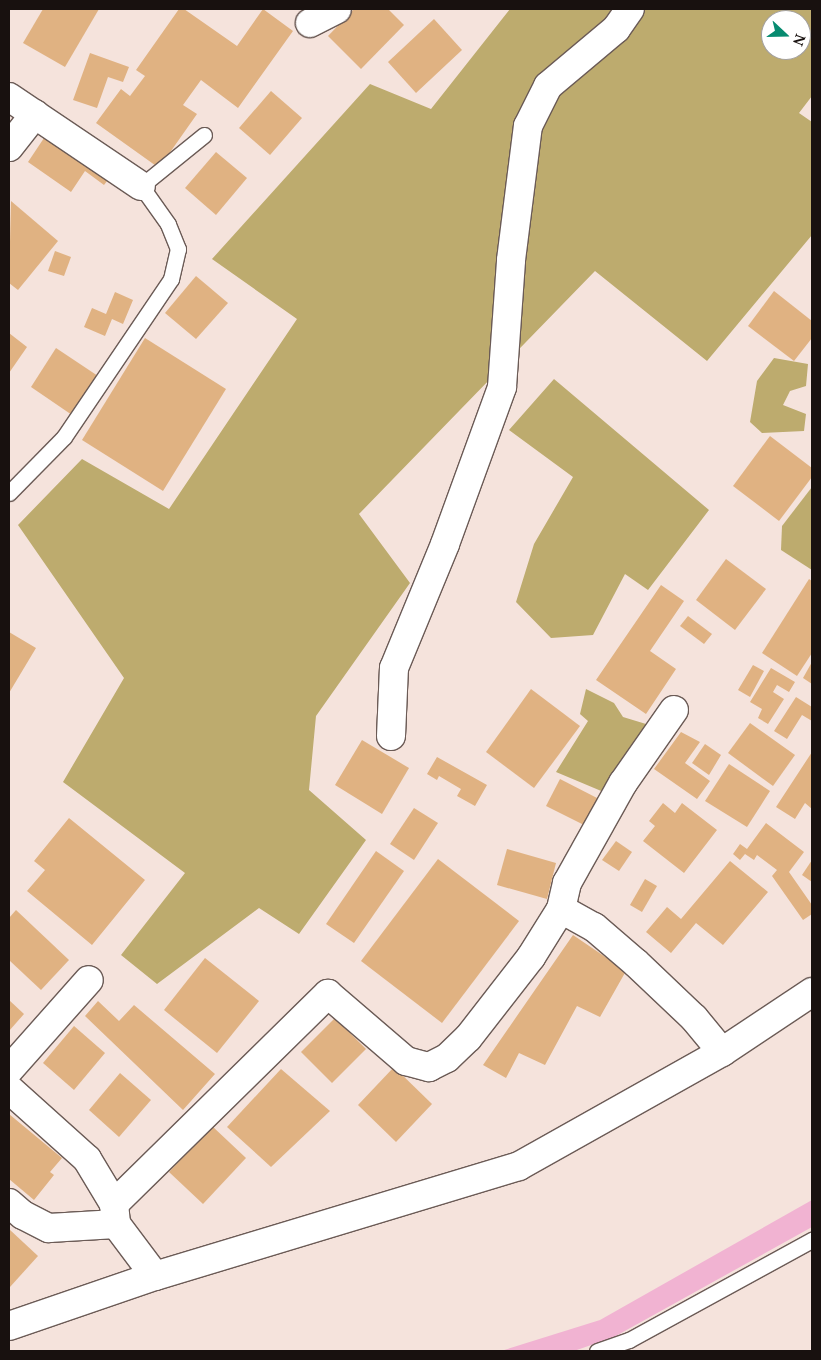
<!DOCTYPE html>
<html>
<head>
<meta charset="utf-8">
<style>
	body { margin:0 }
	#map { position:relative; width:821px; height:1360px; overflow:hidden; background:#f5e3dc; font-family:"Noto Serif",serif }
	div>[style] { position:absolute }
	.forest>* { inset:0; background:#bdab6e }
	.water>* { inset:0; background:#f1b3d2 }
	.building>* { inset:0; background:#e0b282 }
	.roads { filter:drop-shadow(1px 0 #6b5b56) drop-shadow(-1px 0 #6b5b56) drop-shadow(0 1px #6b5b56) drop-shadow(0 -1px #6b5b56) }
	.lane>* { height:15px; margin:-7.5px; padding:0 7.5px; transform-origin:7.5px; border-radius:7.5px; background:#fff }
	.street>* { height:28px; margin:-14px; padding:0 14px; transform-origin:14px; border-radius:14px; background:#fff }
	.secondary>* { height:28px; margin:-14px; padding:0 14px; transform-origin:14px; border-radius:14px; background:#fff }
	span { translate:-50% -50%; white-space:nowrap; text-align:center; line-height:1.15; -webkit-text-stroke:4px #fff; paint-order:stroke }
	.frame { position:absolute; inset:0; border:10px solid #18110f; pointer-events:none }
	.north { position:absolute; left:761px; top:10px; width:50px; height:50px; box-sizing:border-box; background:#fff; border:1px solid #a3a09f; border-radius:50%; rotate:111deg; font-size:14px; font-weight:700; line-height:20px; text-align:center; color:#18110f }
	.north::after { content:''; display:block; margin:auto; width:18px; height:22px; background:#078b70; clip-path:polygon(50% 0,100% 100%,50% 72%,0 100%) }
</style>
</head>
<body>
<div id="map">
	<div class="forest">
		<i style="clip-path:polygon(evenodd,510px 9px,812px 9px,812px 96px,799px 113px,812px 122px,812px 235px,707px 361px,595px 271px,359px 514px,410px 583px,316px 716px,309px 790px,366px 840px,299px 934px,259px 908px,157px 984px,121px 955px,185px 873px,63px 782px,124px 678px,18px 525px,82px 459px,169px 509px,297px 319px,212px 259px,370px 84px,431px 109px,510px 9px,771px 20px,801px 20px,801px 50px,771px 50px,771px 20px)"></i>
		<i style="clip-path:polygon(774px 358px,808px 364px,806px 386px,790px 391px,783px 405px,806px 414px,804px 431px,762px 433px,750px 422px,757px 381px)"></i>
		<i style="clip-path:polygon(554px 379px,709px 510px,648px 590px,625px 574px,593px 635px,551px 638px,516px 602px,534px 544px,573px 477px,509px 430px)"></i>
		<i style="clip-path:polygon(812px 487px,812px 570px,781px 550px,782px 526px)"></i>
		<i style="clip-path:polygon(586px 689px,614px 703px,623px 717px,646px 724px,643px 737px,606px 793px,556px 772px,588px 721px,580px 714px)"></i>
	</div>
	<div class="water">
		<i style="clip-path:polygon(812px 1200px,812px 1227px,614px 1337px,574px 1351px,501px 1351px,600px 1320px)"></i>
	</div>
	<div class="building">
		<i style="clip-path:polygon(43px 9px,99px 9px,65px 67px,23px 43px)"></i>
		<i style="clip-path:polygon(179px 9px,184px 9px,237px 46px,263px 9px,293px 31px,238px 108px,201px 80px,183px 105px,197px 114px,159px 168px,96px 123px,121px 89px,130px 96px,145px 76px,136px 70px)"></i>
		<i style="clip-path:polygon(354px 9px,388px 9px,404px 25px,361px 69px,328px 36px)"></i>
		<i style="clip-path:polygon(434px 19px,462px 50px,416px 93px,388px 62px)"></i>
		<i style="clip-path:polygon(90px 53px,129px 67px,123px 82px,108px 77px,97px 108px,73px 100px)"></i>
		<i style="clip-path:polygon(271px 91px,302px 118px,270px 155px,239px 128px)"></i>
		<i style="clip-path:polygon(50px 129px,113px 173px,104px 185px,85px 171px,71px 192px,28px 162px)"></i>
		<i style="clip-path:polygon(216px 152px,247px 178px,216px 215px,185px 188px)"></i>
		<i style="clip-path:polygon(11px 201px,58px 241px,18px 290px,9px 283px)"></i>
		<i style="clip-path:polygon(55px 251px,71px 257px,64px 276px,48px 271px)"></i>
		<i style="clip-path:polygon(196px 276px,228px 303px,196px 339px,165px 313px)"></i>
		<i style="clip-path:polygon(774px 291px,812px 321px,812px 338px,794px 361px,748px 326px)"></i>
		<i style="clip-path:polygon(115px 292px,133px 300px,123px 324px,112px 319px,105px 336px,84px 327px,92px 308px,106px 314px)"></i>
		<i style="clip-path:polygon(9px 333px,27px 347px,9px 373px)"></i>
		<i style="clip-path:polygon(145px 338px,226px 389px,163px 491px,82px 440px)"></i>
		<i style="clip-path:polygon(56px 348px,98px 376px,72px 415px,31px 387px)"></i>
		<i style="clip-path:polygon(770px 436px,812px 468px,812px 477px,779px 521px,733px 486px)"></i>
		<i style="clip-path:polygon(726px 559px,766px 589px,735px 630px,696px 600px)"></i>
		<i style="clip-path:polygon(809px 579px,812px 581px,812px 653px,797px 676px,762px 653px)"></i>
		<i style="clip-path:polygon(661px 585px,684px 601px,650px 651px,676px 669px,646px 714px,596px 680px)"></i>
		<i style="clip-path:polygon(688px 616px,712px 634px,704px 644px,680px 626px)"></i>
		<i style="clip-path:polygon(9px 632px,36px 648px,9px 693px)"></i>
		<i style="clip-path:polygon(812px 662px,812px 684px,803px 678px)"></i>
		<i style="clip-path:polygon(753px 665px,764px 671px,750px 697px,738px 690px)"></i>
		<i style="clip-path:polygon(771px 668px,795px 682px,789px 692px,777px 685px,773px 692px,784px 699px,768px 724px,758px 718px,762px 709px,750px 702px)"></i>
		<i style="clip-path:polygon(531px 689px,580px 726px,534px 788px,486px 752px)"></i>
		<i style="clip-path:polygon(796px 697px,812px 707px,812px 721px,802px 715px,787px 739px,774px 731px)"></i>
		<i style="clip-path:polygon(750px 723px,795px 755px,773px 786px,728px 753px)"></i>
		<i style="clip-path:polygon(681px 732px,700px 742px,685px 763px,710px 781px,697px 799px,654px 769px)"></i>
		<i style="clip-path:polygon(362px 740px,409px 768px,382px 814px,335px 785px)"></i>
		<i style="clip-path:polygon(705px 744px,721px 755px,709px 775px,692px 763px)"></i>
		<i style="clip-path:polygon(812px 752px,812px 809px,805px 803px,795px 819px,776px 807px)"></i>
		<i style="clip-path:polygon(437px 757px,487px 785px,475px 806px,457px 796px,461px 789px,439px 776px,437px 780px,427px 774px)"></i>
		<i style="clip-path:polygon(729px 764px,770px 791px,747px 827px,705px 801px)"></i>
		<i style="clip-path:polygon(560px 779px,599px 799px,586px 826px,546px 806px)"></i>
		<i style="clip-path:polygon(663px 803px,675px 813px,682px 803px,717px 830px,684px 873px,643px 841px,655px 826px,649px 821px)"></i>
		<i style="clip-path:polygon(414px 808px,438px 823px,414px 860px,390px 844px)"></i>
		<i style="clip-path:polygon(69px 818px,145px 880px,92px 945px,27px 891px,45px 870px,34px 861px)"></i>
		<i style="clip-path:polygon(766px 823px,804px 852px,789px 872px,812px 905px,812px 914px,803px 920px,772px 876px,777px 870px,757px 855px,754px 860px,745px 854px,740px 860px,733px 854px,740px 844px,747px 849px)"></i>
		<i style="clip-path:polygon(616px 841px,632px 852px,619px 871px,602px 860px)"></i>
		<i style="clip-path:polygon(507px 849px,556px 863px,547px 899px,497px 885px)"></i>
		<i style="clip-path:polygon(376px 851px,404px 871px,354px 943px,326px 924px)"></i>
		<i style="clip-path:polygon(438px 859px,519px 921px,442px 1023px,361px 961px)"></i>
		<i style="clip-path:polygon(812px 860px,812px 882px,802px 875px)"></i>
		<i style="clip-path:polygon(730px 861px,768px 892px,723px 945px,696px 923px,671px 953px,646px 932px,667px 907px,681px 919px)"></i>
		<i style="clip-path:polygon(645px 879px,657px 886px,642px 912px,630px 905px)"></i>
		<i style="clip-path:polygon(16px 910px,69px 960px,41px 990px,9px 960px,9px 918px)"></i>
		<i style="clip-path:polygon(573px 935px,626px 971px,600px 1017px,577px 1006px,545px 1065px,519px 1053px,506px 1078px,483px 1065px)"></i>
		<i style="clip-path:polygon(205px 958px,259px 1001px,217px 1053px,164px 1010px)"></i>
		<i style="clip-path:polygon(9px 1000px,24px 1014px,9px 1031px)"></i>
		<i style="clip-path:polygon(98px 1001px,119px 1021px,134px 1005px,215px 1074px,183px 1110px,85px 1016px)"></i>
		<i style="clip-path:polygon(335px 1018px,366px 1049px,332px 1083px,301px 1052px)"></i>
		<i style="clip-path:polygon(74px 1026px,105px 1053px,74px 1090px,43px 1063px)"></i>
		<i style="clip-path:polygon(394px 1067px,432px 1104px,396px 1142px,358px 1105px)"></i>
		<i style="clip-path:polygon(281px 1069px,330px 1111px,271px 1167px,227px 1127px)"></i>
		<i style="clip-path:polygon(120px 1073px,151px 1100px,119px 1137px,89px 1110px)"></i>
		<i style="clip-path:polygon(9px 1114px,62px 1158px,50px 1172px,54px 1175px,34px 1200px,9px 1179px)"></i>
		<i style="clip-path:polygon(212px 1126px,246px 1158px,203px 1204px,169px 1172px)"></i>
		<i style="clip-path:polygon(9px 1229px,38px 1256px,10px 1287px,9px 1286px)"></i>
	</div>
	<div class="roads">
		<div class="lane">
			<i style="left:9px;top:493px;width:78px;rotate:-45.5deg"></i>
			<i style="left:64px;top:437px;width:191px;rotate:-55.9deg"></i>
			<i style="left:171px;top:279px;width:31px;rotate:-77deg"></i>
			<i style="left:178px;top:249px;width:27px;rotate:-112deg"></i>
			<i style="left:168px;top:224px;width:47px;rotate:-125.4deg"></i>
			<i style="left:141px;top:186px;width:81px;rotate:-39deg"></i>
			<i style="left:597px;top:1351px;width:34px;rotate:-19deg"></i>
			<i style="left:629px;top:1340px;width:209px;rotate:-28.7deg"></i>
		</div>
		<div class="street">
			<i style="left:310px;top:23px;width:30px;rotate:-27deg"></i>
			<i style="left:9px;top:97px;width:159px;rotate:34deg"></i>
			<i style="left:9px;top:147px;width:42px;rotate:-51.8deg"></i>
			<i style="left:391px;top:736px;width:68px;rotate:-87.5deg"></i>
			<i style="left:394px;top:668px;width:134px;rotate:-67.6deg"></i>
			<i style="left:445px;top:544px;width:167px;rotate:-70deg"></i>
			<i style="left:502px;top:387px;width:127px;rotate:-85.9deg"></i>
			<i style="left:511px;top:260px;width:135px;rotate:-82.8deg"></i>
			<i style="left:528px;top:126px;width:45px;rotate:-63.4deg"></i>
			<i style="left:548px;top:86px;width:89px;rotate:-40deg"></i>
			<i style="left:616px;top:29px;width:24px;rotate:-55deg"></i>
			<i style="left:561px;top:909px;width:38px;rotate:29deg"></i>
			<i style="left:594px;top:927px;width:55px;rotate:40.6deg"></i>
			<i style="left:636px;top:963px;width:80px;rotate:43.5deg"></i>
			<i style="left:694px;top:1018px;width:44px;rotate:50.5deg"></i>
			<i style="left:9px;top:1070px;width:120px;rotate:-48.4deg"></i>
			<i style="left:9px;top:1089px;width:105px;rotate:41.9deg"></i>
			<i style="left:87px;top:1159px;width:52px;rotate:59deg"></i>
			<i style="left:114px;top:1204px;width:20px;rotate:84deg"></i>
			<i style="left:116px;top:1224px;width:65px;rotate:53.1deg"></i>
			<i style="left:9px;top:1203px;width:18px;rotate:41deg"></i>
			<i style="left:23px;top:1215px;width:29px;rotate:27deg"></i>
			<i style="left:49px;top:1228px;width:67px;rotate:-3.4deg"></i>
			<i style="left:114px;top:1204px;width:300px;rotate:-44.5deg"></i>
			<i style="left:328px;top:994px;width:103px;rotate:40.7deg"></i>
			<i style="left:406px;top:1061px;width:24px;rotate:15deg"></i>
			<i style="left:429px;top:1067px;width:20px;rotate:-27deg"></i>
			<i style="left:447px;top:1058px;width:29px;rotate:-44deg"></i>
			<i style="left:468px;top:1038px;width:103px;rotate:-52.1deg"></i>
			<i style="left:531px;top:957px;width:57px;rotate:-58deg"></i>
			<i style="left:561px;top:909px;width:27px;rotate:-77deg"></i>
			<i style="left:567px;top:883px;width:115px;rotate:-60.8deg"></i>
			<i style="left:623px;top:783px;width:89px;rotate:-55.1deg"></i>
		</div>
		<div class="secondary">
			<i style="left:9px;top:1326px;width:154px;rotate:-18.9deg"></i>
			<i style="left:155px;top:1276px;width:380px;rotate:-16.8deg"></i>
			<i style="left:519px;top:1166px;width:233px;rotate:-29.3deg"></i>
			<i style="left:722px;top:1052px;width:108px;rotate:-33.7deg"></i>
		</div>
	</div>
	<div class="frame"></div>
	<div class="north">N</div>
</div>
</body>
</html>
